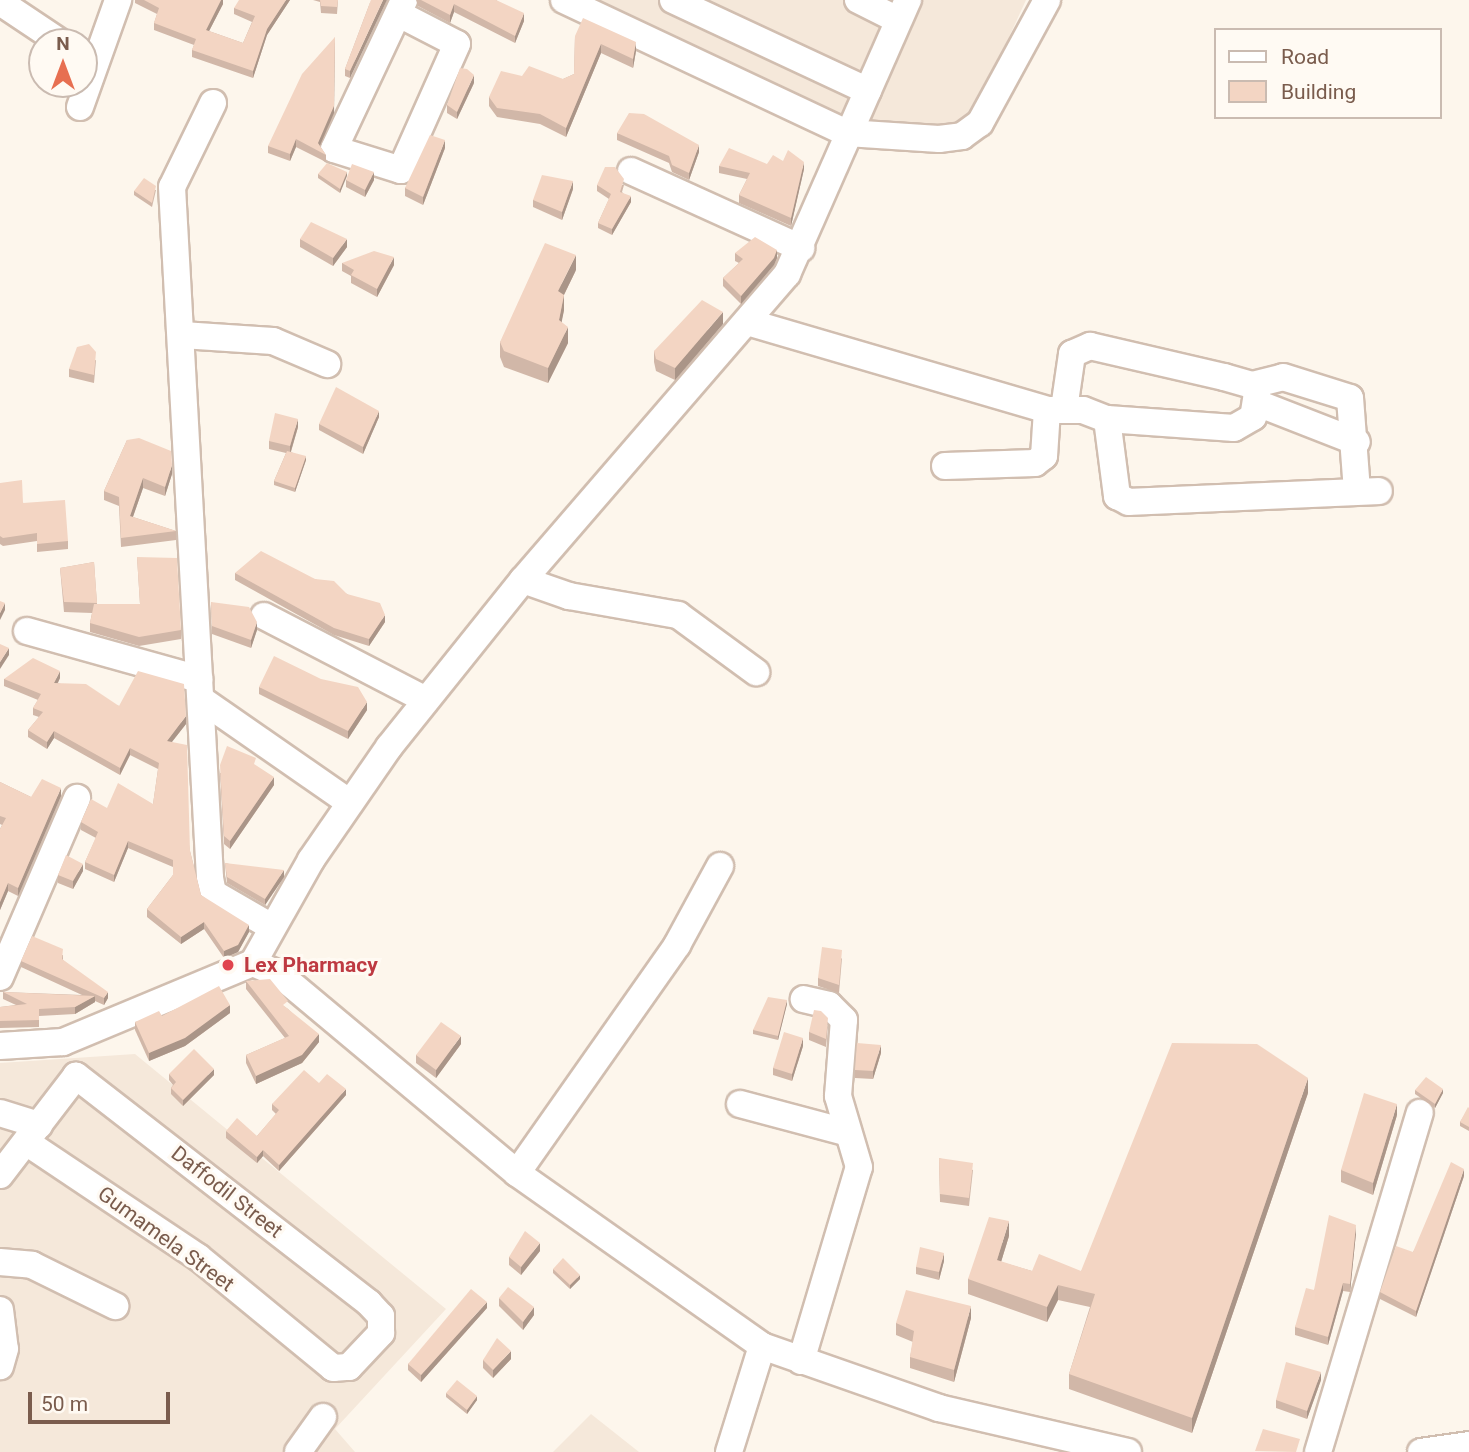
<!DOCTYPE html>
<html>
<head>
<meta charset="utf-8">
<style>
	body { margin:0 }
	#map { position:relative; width:1469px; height:1452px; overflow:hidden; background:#fdf6ec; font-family:Roboto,sans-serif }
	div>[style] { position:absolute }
	.residential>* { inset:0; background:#f5e8da }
	.roads { filter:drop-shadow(2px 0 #d1beb0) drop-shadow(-2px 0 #d1beb0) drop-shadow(0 2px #d1beb0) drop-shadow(0 -2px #d1beb0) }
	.minor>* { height:26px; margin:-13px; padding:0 13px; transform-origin:13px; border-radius:13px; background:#fff }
	.wall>* { inset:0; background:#d1b7a8 }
	.shaded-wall>* { inset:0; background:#aa9588 }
	.building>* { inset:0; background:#f3d5c3 }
	.dots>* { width:19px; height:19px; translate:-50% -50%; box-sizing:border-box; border:4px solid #fffaf3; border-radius:50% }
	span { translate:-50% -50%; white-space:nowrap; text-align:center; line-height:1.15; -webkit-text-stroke:6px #fffaf3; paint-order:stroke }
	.health-label { font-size:21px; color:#be3a42; font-weight:700 }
	.left { translate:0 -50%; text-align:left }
	.street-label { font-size:21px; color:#7a5c4d }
	.legend { position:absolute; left:1214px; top:28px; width:228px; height:91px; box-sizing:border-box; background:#fffaf3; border:2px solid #cabbb1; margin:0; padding:9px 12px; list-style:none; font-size:21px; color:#7a5c4d }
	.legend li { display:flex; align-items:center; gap:14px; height:35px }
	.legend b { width:35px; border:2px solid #cabbb1 }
	.north { position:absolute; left:28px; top:28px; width:70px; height:70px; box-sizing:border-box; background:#fffaf3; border:2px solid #cabbb1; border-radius:50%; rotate:0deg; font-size:19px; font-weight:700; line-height:28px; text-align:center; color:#7a5c4d }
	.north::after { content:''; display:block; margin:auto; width:24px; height:32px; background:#e76f51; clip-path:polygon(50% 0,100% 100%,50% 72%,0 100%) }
	.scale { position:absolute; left:28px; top:1392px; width:142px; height:32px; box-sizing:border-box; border:4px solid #7a5c4d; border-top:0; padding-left:9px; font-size:21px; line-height:24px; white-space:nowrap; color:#7a5c4d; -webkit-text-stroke:5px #fffaf3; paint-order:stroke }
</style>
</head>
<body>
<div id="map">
	<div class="residential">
		<i style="clip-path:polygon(582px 0,1026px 0,981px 98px,955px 131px,868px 126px,821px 111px)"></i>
		<i style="clip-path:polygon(135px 1054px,446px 1309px,335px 1429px,355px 1452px,0 1452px,0 1063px)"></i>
		<i style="clip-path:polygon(591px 1414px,639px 1452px,553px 1452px)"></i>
	</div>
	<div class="roads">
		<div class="minor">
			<i style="left:564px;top:0;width:313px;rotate:25.2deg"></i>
			<i style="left:847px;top:133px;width:92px;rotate:3.7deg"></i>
			<i style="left:939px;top:139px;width:23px;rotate:-7deg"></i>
			<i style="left:962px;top:136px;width:22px;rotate:-36deg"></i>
			<i style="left:980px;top:123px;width:140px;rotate:-61.4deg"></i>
			<i style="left:673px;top:0;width:215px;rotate:25deg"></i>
			<i style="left:858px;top:0;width:45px;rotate:26.6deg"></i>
			<i style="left:0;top:2px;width:72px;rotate:33.7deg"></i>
			<i style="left:399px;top:14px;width:65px;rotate:27.3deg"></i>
			<i style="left:457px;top:44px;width:138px;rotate:114deg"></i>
			<i style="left:401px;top:170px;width:70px;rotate:-162.6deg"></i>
			<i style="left:334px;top:149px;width:165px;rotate:-64.8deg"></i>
			<i style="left:213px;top:103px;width:93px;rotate:116deg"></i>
			<i style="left:172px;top:187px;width:692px;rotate:86.85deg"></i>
			<i style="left:210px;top:878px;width:15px;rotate:79deg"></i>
			<i style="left:213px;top:893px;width:68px;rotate:30deg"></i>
			<i style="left:80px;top:107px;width:114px;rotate:-70.4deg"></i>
			<i style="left:631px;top:171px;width:187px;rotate:24.4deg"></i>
			<i style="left:747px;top:322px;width:313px;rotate:16.3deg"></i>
			<i style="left:1047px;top:410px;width:46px;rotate:93.7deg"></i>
			<i style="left:1044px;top:456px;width:11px;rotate:142deg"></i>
			<i style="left:1035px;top:463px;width:90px;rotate:178.1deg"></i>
			<i style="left:182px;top:335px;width:91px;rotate:3.8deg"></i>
			<i style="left:273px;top:341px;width:59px;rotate:23.1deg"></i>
			<i style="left:1252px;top:385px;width:32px;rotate:-14deg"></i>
			<i style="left:1283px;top:377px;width:70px;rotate:17.4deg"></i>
			<i style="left:1350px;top:398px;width:93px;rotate:85.7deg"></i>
			<i style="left:1257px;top:403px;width:107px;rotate:21.3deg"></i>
			<i style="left:1064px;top:409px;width:56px;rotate:-81.7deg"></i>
			<i style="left:1072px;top:354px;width:20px;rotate:-24deg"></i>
			<i style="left:1090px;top:346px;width:138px;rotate:13deg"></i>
			<i style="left:1224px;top:377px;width:29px;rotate:16deg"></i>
			<i style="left:1252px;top:385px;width:9px;rotate:58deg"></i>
			<i style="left:1257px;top:393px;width:24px;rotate:99deg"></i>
			<i style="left:1253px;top:417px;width:22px;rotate:150deg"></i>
			<i style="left:1234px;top:428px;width:127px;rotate:-175.9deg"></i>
			<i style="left:1049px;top:410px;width:34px"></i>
			<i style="left:1083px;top:410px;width:26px;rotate:21deg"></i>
			<i style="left:1107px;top:419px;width:78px;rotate:82.6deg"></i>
			<i style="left:1117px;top:496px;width:13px;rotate:27deg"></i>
			<i style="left:1129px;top:502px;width:250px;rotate:-2.5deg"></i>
			<i style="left:523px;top:580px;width:49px;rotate:19.2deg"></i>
			<i style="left:569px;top:596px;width:111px;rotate:9.9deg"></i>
			<i style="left:678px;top:615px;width:97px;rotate:36.2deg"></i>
			<i style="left:264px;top:616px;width:182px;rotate:27.4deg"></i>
			<i style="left:27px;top:631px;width:179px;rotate:15.6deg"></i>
			<i style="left:202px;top:700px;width:180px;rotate:34.8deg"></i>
			<i style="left:253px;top:963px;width:28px;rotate:23deg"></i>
			<i style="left:279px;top:974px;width:310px;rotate:39.9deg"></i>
			<i style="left:517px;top:1173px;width:300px;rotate:35.2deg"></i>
			<i style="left:762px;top:1346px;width:188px;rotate:19.3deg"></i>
			<i style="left:939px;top:1408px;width:194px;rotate:13.1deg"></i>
			<i style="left:0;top:977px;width:195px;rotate:-66.7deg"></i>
			<i style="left:0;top:1046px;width:63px;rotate:-3.6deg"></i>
			<i style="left:63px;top:1042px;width:206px;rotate:-22.6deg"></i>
			<i style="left:253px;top:963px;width:118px;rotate:-60.6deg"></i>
			<i style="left:311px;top:860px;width:137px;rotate:-55.4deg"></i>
			<i style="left:389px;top:747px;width:214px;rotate:-51.3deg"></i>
			<i style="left:523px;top:580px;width:404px;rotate:-49.2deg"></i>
			<i style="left:787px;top:274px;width:300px;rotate:-66.2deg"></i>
			<i style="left:740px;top:1104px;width:109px;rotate:14.9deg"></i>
			<i style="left:0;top:1113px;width:41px;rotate:17.1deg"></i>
			<i style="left:26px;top:1142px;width:207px;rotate:33.8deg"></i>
			<i style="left:198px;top:1257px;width:175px;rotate:39.4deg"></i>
			<i style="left:333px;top:1368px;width:16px;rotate:-4deg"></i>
			<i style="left:349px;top:1367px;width:47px;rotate:-46.7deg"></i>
			<i style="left:381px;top:1333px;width:17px;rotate:-90deg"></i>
			<i style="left:381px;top:1316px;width:18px;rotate:-133deg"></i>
			<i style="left:369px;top:1303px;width:371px;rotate:-142.2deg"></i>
			<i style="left:517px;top:1173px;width:279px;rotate:-54.9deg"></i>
			<i style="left:677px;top:945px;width:90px;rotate:-61.4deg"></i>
			<i style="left:0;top:1175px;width:125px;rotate:-52.5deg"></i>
			<i style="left:0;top:1262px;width:32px;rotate:5deg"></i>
			<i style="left:32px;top:1265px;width:93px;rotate:26.3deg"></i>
			<i style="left:0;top:1310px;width:39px;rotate:83deg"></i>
			<i style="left:5px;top:1349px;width:18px;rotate:106deg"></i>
			<i style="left:801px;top:1361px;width:202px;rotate:-73.4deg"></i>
			<i style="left:859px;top:1167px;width:74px;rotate:-106.5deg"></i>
			<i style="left:838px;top:1096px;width:76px;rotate:-85.5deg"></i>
			<i style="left:844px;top:1020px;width:21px;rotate:-135deg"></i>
			<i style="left:829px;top:1005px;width:26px;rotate:-167deg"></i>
			<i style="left:298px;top:1452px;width:43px;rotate:-54.5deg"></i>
			<i style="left:729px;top:1452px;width:111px;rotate:-72.7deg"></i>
			<i style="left:1318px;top:1452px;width:354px;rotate:-73.3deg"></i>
			<i style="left:1421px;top:1452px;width:49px;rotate:-8.3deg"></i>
		</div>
	</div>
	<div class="wall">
		<i style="clip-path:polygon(135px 0,223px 0,223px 4px,209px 31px,243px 43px,252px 22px,234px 14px,234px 8px,290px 0,267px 35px,253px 78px,192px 57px,192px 50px,194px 45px,154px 30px,154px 23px,157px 14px,135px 3px)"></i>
		<i style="clip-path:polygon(313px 0,338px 0,337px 14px,321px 13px,320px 2px)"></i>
		<i style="clip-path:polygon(371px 0,350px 78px,345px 76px,345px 69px)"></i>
		<i style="clip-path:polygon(416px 0,496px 0,524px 21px,515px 43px,454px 12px,450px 23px,418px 6px)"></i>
		<i style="clip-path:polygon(575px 36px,636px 51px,633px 68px,601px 53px,566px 137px,540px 124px,497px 117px,489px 106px,489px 97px,522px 76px,563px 79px,574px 74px)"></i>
		<i style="clip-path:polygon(474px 83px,457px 119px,447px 113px,447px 105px)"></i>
		<i style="clip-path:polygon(334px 113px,320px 146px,326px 155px,326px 162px,296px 147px,290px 161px,268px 153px,268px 146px)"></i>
		<i style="clip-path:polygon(617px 133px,699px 152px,689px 180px,672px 172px,669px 163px,617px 140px)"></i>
		<i style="clip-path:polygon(445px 148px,423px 205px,405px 196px,405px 188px)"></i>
		<i style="clip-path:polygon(783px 161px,804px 169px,791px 226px,739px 203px,739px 195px,747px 179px,719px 173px,719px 166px,767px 164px)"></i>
		<i style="clip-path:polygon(347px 172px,340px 193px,318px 178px,318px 174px)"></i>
		<i style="clip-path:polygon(346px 180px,374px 180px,365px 197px,346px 187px)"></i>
		<i style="clip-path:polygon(597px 185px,624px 185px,622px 192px,631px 202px,612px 235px,598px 228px,598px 223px,609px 199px,597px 191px)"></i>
		<i style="clip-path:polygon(573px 189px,562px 220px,533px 207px,533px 200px)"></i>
		<i style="clip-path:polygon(156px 190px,152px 207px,134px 195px,134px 191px)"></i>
		<i style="clip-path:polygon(300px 239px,347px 247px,333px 266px,300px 247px)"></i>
		<i style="clip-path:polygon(735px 253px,777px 258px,774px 265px,741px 304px,723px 286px,723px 278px,739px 263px,735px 261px)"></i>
		<i style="clip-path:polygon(342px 263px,394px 265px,377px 297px,351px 283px,351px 276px,342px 271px)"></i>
		<i style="clip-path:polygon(576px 270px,564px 295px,564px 310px,561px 323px,568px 343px,548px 383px,504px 367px,500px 357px,500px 342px)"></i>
		<i style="clip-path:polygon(723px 324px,675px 380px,656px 371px,654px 362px,654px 351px)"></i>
		<i style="clip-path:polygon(96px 360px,94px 383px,69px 377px,69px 369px)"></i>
		<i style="clip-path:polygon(379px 417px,363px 454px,319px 430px,319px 424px)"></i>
		<i style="clip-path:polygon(298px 427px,291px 452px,306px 460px,295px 492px,274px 485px,274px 481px,286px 453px,269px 449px,269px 441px)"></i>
		<i style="clip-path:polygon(127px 440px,172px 474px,165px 496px,143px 488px,133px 517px,176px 531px,176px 540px,121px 547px,119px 506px,104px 500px,104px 491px)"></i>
		<i style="clip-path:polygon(0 483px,68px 541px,68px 549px,37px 552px,37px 541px,3px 546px,0 544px)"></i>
		<i style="clip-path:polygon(137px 557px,181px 630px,181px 639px,139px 646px,90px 632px,90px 623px,92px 613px,64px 612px,60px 568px,94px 562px,97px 604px,140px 604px)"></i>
		<i style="clip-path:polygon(235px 573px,315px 579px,347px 594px,385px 622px,369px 646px,334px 635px,235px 580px)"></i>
		<i style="clip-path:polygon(211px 602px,257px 630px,251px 648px,212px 634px)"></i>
		<i style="clip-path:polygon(60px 678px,58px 683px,119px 706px,186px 724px,172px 742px,190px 851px,201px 895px,249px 932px,238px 952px,224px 958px,204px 929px,181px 944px,147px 917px,147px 909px,173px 875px,173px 867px,128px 848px,114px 882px,85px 869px,85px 862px,96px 838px,81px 830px,81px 822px,107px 808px,153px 804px,158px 769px,130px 755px,120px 775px,54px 738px,47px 749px,28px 737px,28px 730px,39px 717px,33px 715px,33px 708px,38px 700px,4px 686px,4px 679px)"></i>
		<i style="clip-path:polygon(259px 687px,367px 710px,348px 739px,259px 694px)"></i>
		<i style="clip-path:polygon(256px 766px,274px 785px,230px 849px,224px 844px,220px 773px)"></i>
		<i style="clip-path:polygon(0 782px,31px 797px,61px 796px,18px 896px,8px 891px,0 910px,0 829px,2px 825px,0 824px)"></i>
		<i style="clip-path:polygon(225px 863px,284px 877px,265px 905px,227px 883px)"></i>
		<i style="clip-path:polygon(83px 871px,73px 889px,58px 883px,58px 875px)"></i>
		<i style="clip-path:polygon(63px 955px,63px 960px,108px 998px,104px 1005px,95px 1001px,95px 1002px,75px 1014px,39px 1016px,39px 1027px,0 1028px,0 1007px,16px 1005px,3px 999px,3px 992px,82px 995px,21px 967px,21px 961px)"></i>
		<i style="clip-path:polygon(842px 958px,839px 993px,818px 986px,818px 978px)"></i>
		<i style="clip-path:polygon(246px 981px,288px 1009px,319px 1042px,302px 1063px,256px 1084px,246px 1063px,246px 1055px,285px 1038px,246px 989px)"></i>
		<i style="clip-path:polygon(787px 1004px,778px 1040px,753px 1034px,753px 1030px)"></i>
		<i style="clip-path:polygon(230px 1013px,185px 1046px,149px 1061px,135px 1030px,135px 1022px,162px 1016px)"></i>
		<i style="clip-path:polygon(828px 1026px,826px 1047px,809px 1040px,809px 1032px)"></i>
		<i style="clip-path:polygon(461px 1044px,436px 1078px,416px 1063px,416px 1055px)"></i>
		<i style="clip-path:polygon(803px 1046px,792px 1081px,773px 1075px,773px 1068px)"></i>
		<i style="clip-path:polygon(881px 1053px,873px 1079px,855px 1078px,855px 1070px)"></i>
		<i style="clip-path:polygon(169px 1074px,214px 1075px,183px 1106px,171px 1094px,171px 1088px,173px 1085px,169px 1080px)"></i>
		<i style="clip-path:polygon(319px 1083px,346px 1095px,279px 1171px,263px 1156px,257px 1163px,226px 1138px,226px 1131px,257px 1136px,276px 1114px,272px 1110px,272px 1104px)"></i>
		<i style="clip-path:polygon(1415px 1090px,1443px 1093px,1435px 1108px,1415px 1094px)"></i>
		<i style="clip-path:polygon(1308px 1093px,1192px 1433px,1069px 1389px,1069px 1374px,1090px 1307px,1058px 1300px,1047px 1322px,968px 1294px,968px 1279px,1009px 1236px,1001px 1262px,1032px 1271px,1081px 1271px)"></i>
		<i style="clip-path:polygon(1469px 1108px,1469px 1131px,1460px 1126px,1460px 1122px)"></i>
		<i style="clip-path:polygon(1397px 1115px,1373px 1195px,1341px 1182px,1341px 1170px)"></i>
		<i style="clip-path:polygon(939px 1158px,973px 1170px,969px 1206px,940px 1202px)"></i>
		<i style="clip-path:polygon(1464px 1176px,1416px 1317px,1380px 1299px,1380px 1292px,1413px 1252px)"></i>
		<i style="clip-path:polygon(1356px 1233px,1350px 1292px,1343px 1291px,1328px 1345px,1295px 1335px,1295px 1327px,1314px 1290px)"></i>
		<i style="clip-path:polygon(540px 1251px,521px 1275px,509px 1265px,509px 1257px)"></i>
		<i style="clip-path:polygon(944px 1261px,939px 1280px,916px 1274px,916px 1267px)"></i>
		<i style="clip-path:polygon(553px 1269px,580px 1279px,570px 1289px,553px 1273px)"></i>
		<i style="clip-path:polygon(499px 1298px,534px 1315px,523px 1330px,499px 1306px)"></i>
		<i style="clip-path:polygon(487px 1308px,421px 1382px,408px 1370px,408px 1364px)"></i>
		<i style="clip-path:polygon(971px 1318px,954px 1382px,910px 1368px,910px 1357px,913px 1342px,896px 1335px,896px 1323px)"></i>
		<i style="clip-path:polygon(511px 1359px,493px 1378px,483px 1368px,483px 1360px)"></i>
		<i style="clip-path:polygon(1321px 1380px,1307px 1419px,1276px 1408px,1276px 1400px)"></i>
		<i style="clip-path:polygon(446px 1393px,477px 1400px,467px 1414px,446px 1397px)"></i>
	</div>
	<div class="shaded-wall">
		<i style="clip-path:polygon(221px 0,223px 0,223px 4px,206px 37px,206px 30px)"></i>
		<i style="clip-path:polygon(286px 0,290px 0,267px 35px,253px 78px,253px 71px,267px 29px)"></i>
		<i style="clip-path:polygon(383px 0,387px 0,350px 78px,350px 71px)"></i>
		<i style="clip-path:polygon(454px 4px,454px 12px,450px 23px,450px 15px)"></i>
		<i style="clip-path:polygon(524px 13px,524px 21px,515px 43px,515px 36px)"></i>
		<i style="clip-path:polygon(335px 37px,334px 113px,318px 150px,318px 143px)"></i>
		<i style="clip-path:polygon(636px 42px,636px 51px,633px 68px,633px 59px)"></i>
		<i style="clip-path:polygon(601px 44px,601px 53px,566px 137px,566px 128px)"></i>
		<i style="clip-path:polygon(474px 75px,474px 83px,457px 119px,457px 112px)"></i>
		<i style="clip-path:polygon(296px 139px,296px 147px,290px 161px,290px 154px)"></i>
		<i style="clip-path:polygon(445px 140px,445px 148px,423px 205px,423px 197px)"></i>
		<i style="clip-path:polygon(699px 145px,699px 152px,689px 180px,689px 173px)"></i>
		<i style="clip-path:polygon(804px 162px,804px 169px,791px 226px,791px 218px)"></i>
		<i style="clip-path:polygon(347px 172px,347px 176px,340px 193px,340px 189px)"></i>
		<i style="clip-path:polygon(374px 172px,374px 180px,365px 197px,365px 190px)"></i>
		<i style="clip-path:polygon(573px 181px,573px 189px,562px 220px,562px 212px)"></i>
		<i style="clip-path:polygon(631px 196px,631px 202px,612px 235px,612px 229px)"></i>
		<i style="clip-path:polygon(347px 239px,347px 247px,333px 266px,333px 258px)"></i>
		<i style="clip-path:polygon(777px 250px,777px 258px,774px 265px,741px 304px,741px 296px)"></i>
		<i style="clip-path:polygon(576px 255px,576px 270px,558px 307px,558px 291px)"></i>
		<i style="clip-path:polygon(394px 257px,394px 265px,377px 297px,377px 289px)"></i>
		<i style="clip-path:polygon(564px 295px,564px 310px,559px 336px,559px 320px)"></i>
		<i style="clip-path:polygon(723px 312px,723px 324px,675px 380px,675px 368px)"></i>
		<i style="clip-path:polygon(568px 327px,568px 343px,548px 383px,548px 368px)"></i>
		<i style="clip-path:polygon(379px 411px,379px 417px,363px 454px,363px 447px)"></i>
		<i style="clip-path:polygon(298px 419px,298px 427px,290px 454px,290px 446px)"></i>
		<i style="clip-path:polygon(306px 456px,306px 460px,295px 492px,295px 488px)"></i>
		<i style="clip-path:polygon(172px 465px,172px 474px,165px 496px,165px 487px)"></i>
		<i style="clip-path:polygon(143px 478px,143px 488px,130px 525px,130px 516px)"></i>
		<i style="clip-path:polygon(5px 603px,5px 610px,0 620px,0 613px)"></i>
		<i style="clip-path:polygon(385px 615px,385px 622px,369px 646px,369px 639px)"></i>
		<i style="clip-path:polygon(257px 622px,257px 630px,251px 648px,251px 640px)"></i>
		<i style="clip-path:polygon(9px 648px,9px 655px,0 669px,0 662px)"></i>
		<i style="clip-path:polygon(60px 671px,60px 678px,54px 690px,54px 683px)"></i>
		<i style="clip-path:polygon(367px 702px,367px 710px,348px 739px,348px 731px)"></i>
		<i style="clip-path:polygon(186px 716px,186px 724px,167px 748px,167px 741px)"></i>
		<i style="clip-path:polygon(54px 731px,54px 738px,47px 749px,47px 742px)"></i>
		<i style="clip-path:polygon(130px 748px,130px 755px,120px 775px,120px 768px)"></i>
		<i style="clip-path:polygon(274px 777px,274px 785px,230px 849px,230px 841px)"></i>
		<i style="clip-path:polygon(61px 788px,61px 796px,18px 896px,18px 888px)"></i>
		<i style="clip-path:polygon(128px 841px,128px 848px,114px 882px,114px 875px)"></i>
		<i style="clip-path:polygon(83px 864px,83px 871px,73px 889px,73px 881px)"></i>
		<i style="clip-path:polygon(284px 870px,284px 877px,265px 905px,265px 899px)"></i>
		<i style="clip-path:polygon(8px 883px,8px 891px,0 910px,0 902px)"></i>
		<i style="clip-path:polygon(204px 922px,204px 929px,181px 944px,181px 937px)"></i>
		<i style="clip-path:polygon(249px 925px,249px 932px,238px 952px,224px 958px,224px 951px)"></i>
		<i style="clip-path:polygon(108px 992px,108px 998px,104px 1005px,104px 998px)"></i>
		<i style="clip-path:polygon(95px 996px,95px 1002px,75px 1014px,75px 1007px)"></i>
		<i style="clip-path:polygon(787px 1000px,787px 1004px,778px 1040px,778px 1036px)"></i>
		<i style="clip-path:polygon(230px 1005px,230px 1013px,185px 1046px,149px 1061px,149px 1053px)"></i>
		<i style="clip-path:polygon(319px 1034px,319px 1042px,302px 1063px,256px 1084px,256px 1076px)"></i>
		<i style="clip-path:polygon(461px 1036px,461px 1044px,436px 1078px,436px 1070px)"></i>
		<i style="clip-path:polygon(803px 1038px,803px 1046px,792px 1081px,792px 1074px)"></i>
		<i style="clip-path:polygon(881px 1045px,881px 1053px,873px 1079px,873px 1071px)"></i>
		<i style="clip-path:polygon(214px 1069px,214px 1075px,183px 1106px,183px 1100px)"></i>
		<i style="clip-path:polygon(1308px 1078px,1308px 1093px,1192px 1433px,1192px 1418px)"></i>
		<i style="clip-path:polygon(346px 1089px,346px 1095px,279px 1171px,279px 1165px)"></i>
		<i style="clip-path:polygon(1443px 1089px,1443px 1093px,1435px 1108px,1435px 1104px)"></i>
		<i style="clip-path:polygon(1397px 1104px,1397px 1115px,1373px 1195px,1373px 1183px)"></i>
		<i style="clip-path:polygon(263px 1150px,263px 1156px,257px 1163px,257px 1157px)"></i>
		<i style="clip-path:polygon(1464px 1169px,1464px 1176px,1416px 1317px,1416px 1311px)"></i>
		<i style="clip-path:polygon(1009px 1221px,1009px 1236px,997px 1275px,997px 1260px)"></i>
		<i style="clip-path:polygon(1356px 1225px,1356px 1233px,1350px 1292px,1350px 1284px)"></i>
		<i style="clip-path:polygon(540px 1243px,540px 1251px,521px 1275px,521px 1267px)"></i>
		<i style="clip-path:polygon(944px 1253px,944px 1261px,939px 1280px,939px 1272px)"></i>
		<i style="clip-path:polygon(580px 1275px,580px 1279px,570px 1289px,570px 1285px)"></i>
		<i style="clip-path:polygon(1343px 1283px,1343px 1291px,1328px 1345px,1328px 1337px)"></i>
		<i style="clip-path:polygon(1058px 1285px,1058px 1300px,1047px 1322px,1047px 1307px)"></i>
		<i style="clip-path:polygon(487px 1302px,487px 1308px,421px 1382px,421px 1375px)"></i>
		<i style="clip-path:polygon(971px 1306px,971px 1318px,954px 1382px,954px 1370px)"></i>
		<i style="clip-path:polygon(534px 1307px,534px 1315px,523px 1330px,523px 1322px)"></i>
		<i style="clip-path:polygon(511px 1351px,511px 1359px,493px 1378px,493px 1370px)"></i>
		<i style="clip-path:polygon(1321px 1372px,1321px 1380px,1307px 1419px,1307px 1411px)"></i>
		<i style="clip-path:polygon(477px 1396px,477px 1400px,467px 1414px,467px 1410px)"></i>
	</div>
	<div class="building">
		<i style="clip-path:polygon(144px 0,221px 0,206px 30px,243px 43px,255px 16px,234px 8px,239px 0,286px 0,267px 29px,253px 71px,192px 50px,196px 39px,154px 23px,159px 8px)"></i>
		<i style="clip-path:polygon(320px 0,338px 0,337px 7px,321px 6px)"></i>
		<i style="clip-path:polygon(371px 0,383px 0,350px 71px,345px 69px)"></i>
		<i style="clip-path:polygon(421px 0,496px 0,524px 13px,515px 36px,454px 4px,450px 15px)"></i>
		<i style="clip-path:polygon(583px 18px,636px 42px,633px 59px,601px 44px,566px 128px,540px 114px,497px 108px,489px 97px,501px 71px,522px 76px,529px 66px,563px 79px,574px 74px,575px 36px)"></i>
		<i style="clip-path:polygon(335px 37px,334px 106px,318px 143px,326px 155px,296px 139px,290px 154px,268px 146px,302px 74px)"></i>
		<i style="clip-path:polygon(460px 68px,467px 69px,474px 75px,457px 112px,447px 105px)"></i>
		<i style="clip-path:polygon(629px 113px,644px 114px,699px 145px,689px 173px,672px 165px,669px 156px,617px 133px)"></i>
		<i style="clip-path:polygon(430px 135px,445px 140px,423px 197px,405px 188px)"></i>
		<i style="clip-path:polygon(729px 148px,767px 164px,773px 155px,783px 161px,788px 150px,804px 162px,791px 218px,739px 195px,750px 173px,719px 166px)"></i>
		<i style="clip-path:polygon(327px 163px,347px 172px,340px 189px,318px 174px)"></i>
		<i style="clip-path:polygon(352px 164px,374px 172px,365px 190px,346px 180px)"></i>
		<i style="clip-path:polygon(605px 167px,615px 167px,624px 179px,620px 192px,631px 196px,612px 229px,598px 223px,611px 194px,597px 185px)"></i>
		<i style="clip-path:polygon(542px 175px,573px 181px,562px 212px,533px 200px)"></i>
		<i style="clip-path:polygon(144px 178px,156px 186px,152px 203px,134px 191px)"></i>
		<i style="clip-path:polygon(311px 222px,347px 239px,333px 258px,300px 239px)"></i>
		<i style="clip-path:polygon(755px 237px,777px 250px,774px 258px,741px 296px,723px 278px,743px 259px,735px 253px)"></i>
		<i style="clip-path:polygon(545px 243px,576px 255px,558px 291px,564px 295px,559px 320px,568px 327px,548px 368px,504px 351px,500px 342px)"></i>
		<i style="clip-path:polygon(374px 251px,394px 257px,377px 289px,351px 275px,354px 270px,342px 263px)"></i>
		<i style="clip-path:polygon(702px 300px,723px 312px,675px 368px,656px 359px,654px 351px)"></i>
		<i style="clip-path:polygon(89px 344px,96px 352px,94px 375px,69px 369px,77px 347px)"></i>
		<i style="clip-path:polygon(336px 387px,379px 411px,363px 447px,319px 424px)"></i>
		<i style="clip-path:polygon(275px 413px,298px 419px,290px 446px,269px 441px)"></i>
		<i style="clip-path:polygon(139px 438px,171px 451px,172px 465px,165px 487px,143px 478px,130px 516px,176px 531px,121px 538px,119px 497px,104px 491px,127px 440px)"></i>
		<i style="clip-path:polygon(287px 451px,306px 456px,295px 488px,274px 481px)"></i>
		<i style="clip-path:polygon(22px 480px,23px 503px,65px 500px,68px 541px,37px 544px,37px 533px,3px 538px,0 536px,0 483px)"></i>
		<i style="clip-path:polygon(261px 551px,315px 579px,334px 581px,347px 594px,380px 603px,385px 615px,369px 639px,334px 628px,235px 573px)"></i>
		<i style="clip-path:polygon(137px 557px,177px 558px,181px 630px,139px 637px,90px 623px,94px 604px,140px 604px)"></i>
		<i style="clip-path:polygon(94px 562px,97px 603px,64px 602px,60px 568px)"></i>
		<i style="clip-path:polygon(0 601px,5px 603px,0 613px)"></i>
		<i style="clip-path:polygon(211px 602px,249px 607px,257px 622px,251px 640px,212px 626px)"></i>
		<i style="clip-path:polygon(0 644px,9px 648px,0 662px)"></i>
		<i style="clip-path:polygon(274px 656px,321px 679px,358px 687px,367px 702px,348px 731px,259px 687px)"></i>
		<i style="clip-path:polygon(33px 658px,60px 671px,54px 683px,86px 684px,119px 706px,138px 671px,184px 684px,186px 716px,167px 741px,187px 745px,190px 851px,201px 895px,249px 925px,238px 945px,224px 951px,204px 922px,181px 937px,147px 909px,173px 875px,173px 860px,128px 841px,114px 875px,85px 862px,98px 832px,81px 822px,91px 799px,107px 808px,118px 783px,153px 804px,159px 763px,130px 748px,120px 768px,54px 731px,47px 742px,28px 730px,43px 712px,33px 708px,41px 694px,4px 679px)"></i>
		<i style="clip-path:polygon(227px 746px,256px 758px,254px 764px,274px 777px,230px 841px,224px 836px,220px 765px)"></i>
		<i style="clip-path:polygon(42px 779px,61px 788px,18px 888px,8px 883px,0 902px,0 829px,6px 818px,0 816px,0 782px,31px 797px)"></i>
		<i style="clip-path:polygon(66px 855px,83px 864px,73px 881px,58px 875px)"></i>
		<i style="clip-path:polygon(225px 863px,284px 870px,265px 899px,227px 877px)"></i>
		<i style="clip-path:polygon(32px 936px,63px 949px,62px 959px,108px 992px,104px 998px,21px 961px)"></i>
		<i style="clip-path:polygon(822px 947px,842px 950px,839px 985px,818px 978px)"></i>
		<i style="clip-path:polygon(270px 979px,288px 1001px,283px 1005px,319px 1034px,302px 1055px,256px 1076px,246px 1055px,289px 1036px,246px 981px)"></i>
		<i style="clip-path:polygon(219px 986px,230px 1005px,185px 1038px,149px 1053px,135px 1022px,159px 1011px,162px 1016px)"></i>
		<i style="clip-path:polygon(3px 992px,95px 996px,75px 1007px,39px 1009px,39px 1020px,0 1021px,0 1007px,27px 1004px)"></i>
		<i style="clip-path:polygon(768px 997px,787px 1000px,778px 1036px,753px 1030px)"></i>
		<i style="clip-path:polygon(814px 1010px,821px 1011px,828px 1018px,826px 1039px,809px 1032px)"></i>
		<i style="clip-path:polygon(441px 1022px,461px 1036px,436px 1070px,416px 1055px)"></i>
		<i style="clip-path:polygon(784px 1032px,803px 1038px,792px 1074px,773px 1068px)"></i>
		<i style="clip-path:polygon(857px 1043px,881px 1045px,873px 1071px,855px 1070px)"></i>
		<i style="clip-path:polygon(1172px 1043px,1257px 1044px,1308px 1078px,1192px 1418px,1069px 1374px,1095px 1294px,1058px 1285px,1047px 1307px,968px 1279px,989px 1217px,1009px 1221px,997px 1260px,1032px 1271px,1039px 1254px,1081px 1271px)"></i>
		<i style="clip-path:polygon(194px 1049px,214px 1069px,183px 1100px,171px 1088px,176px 1082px,169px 1074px)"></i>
		<i style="clip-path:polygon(304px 1070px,319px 1083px,327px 1074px,346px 1089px,279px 1165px,263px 1150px,257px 1157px,226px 1131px,237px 1118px,257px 1136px,279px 1110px,272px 1104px)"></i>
		<i style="clip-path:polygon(1426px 1077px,1443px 1089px,1435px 1104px,1415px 1090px)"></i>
		<i style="clip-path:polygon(1364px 1093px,1397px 1104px,1373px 1183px,1341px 1170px)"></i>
		<i style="clip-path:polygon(1468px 1107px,1469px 1108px,1469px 1127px,1460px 1122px)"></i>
		<i style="clip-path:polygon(939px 1158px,973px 1163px,969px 1198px,940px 1194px)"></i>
		<i style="clip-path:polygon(1451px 1162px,1464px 1169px,1416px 1311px,1380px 1292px,1396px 1246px,1413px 1252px)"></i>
		<i style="clip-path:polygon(1329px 1215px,1356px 1225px,1350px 1284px,1343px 1283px,1328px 1337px,1295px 1327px,1306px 1288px,1314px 1290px)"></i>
		<i style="clip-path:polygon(525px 1231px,540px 1243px,521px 1267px,509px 1257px)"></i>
		<i style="clip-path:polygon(920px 1247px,944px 1253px,939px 1272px,916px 1267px)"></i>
		<i style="clip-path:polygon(563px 1258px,580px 1275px,570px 1285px,553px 1269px)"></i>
		<i style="clip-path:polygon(508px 1287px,534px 1307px,523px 1322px,499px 1298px)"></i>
		<i style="clip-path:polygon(471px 1289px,487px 1302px,421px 1375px,408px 1364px)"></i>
		<i style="clip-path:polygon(906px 1290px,971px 1306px,954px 1370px,910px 1357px,914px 1331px,896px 1323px)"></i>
		<i style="clip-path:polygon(497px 1338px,511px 1351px,493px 1370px,483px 1360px)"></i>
		<i style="clip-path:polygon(1286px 1362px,1321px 1372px,1307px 1411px,1276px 1400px)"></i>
		<i style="clip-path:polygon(457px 1380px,477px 1396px,467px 1410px,446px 1393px)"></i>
		<i style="clip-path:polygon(1263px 1429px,1300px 1439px,1296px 1452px,1255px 1451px)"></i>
	</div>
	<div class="dots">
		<i style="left:228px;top:965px;background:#e0444e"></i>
	</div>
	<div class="health-label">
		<span class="left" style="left:244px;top:965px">Lex Pharmacy</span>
	</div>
	<div class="street-label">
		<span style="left:227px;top:1192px;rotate:38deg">Daffodil Street</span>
		<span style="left:166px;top:1239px;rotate:36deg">Gumamela Street</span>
	</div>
	<ul class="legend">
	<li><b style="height:9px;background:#fff"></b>Road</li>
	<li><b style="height:19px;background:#f3d5c3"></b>Building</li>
	</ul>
	<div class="north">N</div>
	<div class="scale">50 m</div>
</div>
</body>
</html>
